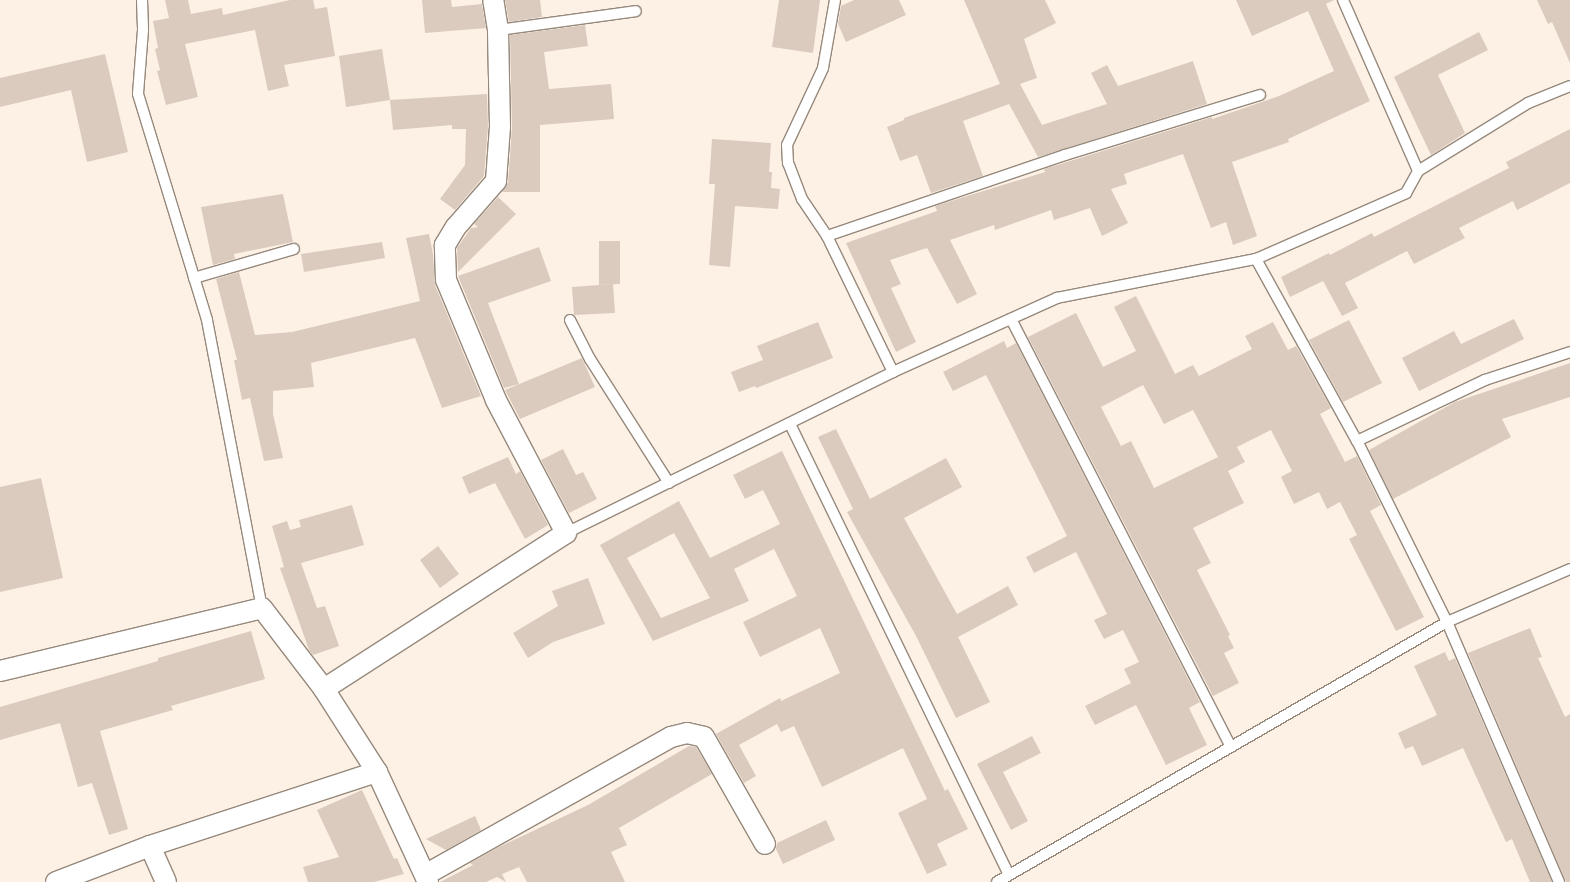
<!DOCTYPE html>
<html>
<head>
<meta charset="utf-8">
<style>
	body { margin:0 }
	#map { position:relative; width:1570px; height:882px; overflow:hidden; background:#fdf1e6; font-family:"Open Sans",sans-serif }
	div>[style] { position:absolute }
	.building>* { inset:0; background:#dacbbe }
	.roads { filter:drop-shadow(1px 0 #96897c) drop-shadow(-1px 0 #96897c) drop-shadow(0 1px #96897c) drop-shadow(0 -1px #96897c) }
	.lane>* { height:10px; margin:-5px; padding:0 5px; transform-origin:5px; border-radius:5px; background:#fff }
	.street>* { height:20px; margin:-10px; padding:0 10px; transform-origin:10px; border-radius:10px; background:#fff }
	span { translate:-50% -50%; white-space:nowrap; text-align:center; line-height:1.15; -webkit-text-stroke:4px #fff; paint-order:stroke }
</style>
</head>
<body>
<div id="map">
	<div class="building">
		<i style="clip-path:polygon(165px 0,188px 0,191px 14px,222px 8px,223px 15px,290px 0,313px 0,315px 9px,327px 7px,335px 56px,284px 65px,289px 86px,268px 91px,255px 30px,185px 44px,198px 97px,166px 105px,157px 71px,160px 70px,155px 49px,158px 48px,153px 21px,169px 18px)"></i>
		<i style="clip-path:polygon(422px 0,451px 0,452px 7px,482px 4px,486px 28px,425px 33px)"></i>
		<i style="clip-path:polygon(505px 0,540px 0,542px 17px,509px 22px)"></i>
		<i style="clip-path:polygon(779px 0,820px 0,813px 53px,772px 47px)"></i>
		<i style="clip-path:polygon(854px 0,899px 0,906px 15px,846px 42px,838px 24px,841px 6px)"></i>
		<i style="clip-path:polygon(964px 0,1045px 0,1056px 23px,1024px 39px,1037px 78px,1020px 84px,1042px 125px,1107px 104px,1091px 73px,1107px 65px,1118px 86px,1193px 61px,1207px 104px,1038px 157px,1009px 104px,963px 121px,983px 176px,931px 193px,917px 155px,900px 161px,887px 127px,904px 120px,904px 118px,1000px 84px)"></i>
		<i style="clip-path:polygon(1236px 0,1334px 0,1326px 4px,1370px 101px,1288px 139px,1289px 142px,1232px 162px,1257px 236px,1233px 245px,1226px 222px,1211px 228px,1183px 154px,1124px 174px,1127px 184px,1111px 189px,1128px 223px,1102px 236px,1090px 208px,1054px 220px,1051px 210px,995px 230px,994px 225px,950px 240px,977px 294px,957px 304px,927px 248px,890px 260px,901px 284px,891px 288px,916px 342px,896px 352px,846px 243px,937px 211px,935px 206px,1045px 172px,1044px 169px,1067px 162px,1212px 117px,1212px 119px,1279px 96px,1334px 71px,1308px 11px,1252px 36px)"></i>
		<i style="clip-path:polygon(1537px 0,1570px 0,1570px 63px,1552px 22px,1548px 24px)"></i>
		<i style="clip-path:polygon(585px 25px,588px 46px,544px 52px,549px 89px,611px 84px,614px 119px,540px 125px,540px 192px,502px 192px,508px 182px,512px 128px,510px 35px)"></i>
		<i style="clip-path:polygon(1479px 32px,1488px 50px,1438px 75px,1465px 133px,1431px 155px,1394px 77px)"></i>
		<i style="clip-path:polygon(382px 49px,390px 100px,346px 107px,339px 56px)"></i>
		<i style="clip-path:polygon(105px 54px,128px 152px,87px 162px,71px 90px,0 107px,0 78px)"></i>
		<i style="clip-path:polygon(487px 94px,488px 127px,484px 176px,455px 210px,440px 199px,465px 165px,466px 129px,452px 129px,452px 125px,393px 130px,390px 100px)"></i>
		<i style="clip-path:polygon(1570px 129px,1570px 183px,1517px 210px,1513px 201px,1459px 228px,1465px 238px,1414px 264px,1407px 251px,1345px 283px,1358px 308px,1342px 316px,1323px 281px,1290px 297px,1281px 277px,1329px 253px,1330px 255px,1372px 233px,1374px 237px,1509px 168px,1506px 162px)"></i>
		<i style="clip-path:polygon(712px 139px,771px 143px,769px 172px,772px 172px,771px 188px,780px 189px,778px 209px,735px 206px,730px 267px,709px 265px,715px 184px,709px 184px)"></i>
		<i style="clip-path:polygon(283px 194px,293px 242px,234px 254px,235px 259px,213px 265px,201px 207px)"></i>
		<i style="clip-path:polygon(498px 197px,516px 214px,458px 272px,457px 248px,471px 228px,478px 227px,474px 224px)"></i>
		<i style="clip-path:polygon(429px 234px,433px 254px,435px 285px,481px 396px,442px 408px,415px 338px,311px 363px,314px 387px,273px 391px,273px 414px,283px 458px,264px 461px,250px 398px,242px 400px,234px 360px,237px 360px,216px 279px,239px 272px,255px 335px,292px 332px,420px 301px,406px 238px)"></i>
		<i style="clip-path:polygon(599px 241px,620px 241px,620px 284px,599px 285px)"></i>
		<i style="clip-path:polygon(382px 242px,385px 258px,304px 272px,301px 254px)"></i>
		<i style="clip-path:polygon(539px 247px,551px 281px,488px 303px,519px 384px,504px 388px,458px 276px)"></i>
		<i style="clip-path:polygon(613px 284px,615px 313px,574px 315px,572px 287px)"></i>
		<i style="clip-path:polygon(evenodd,1136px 296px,1175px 374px,1193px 365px,1199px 376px,1252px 349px,1245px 336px,1273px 322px,1288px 350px,1296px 346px,1331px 408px,1320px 414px,1345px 462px,1357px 456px,1381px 505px,1370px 511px,1424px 617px,1396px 631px,1349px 539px,1357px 535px,1340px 502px,1327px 509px,1319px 492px,1294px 504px,1281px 477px,1292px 471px,1271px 430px,1237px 447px,1245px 462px,1228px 471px,1244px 503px,1193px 528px,1211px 563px,1197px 570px,1230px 635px,1228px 636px,1234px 648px,1224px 653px,1239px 683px,1213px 696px,1028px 337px,1076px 313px,1103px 367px,1136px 351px,1114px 307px,1136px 296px,1143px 385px,1164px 424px,1193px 410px,1218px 457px,1154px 488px,1131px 441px,1121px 446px,1101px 407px,1143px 385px)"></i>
		<i style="clip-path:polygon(1514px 319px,1524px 339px,1419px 391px,1402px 358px,1454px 331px,1461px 344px)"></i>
		<i style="clip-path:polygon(1349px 320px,1382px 383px,1343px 402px,1309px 340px)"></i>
		<i style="clip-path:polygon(818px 322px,833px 358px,756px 388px,755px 386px,739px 392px,731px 372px,763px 360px,757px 346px)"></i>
		<i style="clip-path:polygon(1004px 341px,1007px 348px,1016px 343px,1200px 702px,1189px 708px,1207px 745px,1166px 765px,1136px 705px,1095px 725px,1085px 706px,1131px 683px,1124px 669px,1139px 662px,1123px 630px,1104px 639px,1094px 620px,1107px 614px,1076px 552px,1034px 573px,1026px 557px,1067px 536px,986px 375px,953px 391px,943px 372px)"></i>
		<i style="clip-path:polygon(582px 358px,595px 387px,520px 419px,505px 390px)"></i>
		<i style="clip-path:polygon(1570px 363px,1570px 397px,1502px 419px,1511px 437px,1393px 499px,1369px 450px,1455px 402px)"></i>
		<i style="clip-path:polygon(836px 429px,870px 499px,946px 458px,962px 487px,904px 518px,957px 614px,1008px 586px,1018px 605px,958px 637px,990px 702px,956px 718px,916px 636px,847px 512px,853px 509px,818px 437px)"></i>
		<i style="clip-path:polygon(563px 449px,576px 475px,583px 472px,597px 499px,569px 513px,541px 460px)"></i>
		<i style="clip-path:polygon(evenodd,782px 451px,945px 791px,948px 789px,968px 829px,937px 844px,947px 865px,927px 874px,898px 813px,927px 799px,903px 748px,822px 787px,794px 726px,781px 732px,777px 724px,739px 745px,756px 776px,744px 783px,716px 734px,780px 698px,781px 701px,840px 673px,820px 628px,760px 657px,743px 622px,797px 596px,774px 549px,734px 569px,749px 601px,653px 641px,600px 545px,679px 501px,710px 558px,780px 524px,763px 490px,745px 499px,733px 475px,782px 451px,674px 533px,710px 598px,661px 618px,627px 558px,674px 533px)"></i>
		<i style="clip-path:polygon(508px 457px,516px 474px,520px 471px,548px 525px,525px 539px,495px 483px,469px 494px,462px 477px)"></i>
		<i style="clip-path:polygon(41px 478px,63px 578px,0 592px,0 487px)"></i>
		<i style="clip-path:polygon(352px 505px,364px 545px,301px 563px,317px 608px,325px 606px,339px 646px,313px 655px,309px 650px,280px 568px,284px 567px,272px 526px,287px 521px,290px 530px,301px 527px,299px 520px)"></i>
		<i style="clip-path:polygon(438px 546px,459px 574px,440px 588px,420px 560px)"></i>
		<i style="clip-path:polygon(588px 578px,605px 624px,553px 642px,528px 658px,513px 633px,558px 606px,552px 591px)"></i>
		<i style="clip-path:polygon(1530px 628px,1542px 657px,1538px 658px,1565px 717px,1570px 714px,1570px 882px,1566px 882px,1468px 653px)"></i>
		<i style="clip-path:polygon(251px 631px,265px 679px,171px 706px,173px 710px,100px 731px,128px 829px,109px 835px,92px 783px,78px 787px,60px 723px,0 740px,0 707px,158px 661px,158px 658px)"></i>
		<i style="clip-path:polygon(1445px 652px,1449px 661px,1455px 658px,1552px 882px,1530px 882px,1512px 839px,1506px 842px,1463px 748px,1422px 766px,1413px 746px,1405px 749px,1398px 733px,1437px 715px,1414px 666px)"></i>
		<i style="clip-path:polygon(1032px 736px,1041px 753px,1003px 772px,1028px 821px,1011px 830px,977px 764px)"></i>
		<i style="clip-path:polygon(689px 746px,696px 747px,712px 774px,619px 828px,627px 845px,611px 852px,625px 882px,527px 882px,519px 867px,502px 874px,506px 882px,497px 877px,486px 882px,440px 882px,473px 865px,470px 863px,501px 846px,588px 805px)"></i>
		<i style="clip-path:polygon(362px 790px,394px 859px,397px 858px,404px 874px,374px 882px,308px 882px,303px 867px,339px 857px,317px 810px)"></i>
		<i style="clip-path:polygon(475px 816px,481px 830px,446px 850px,426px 839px)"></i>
		<i style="clip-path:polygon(826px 820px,835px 840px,783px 864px,776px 849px,777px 843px)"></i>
	</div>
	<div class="roads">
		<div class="lane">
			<i style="left:142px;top:0;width:30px;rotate:88deg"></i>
			<i style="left:143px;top:30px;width:64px;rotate:94.5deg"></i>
			<i style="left:138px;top:94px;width:236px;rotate:73deg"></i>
			<i style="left:207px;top:320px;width:293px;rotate:79.2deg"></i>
			<i style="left:1343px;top:0;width:187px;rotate:66.3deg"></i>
			<i style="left:498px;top:30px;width:139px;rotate:-7.8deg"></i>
			<i style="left:827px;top:236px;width:45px;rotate:-124deg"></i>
			<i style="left:802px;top:199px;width:39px;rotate:-111deg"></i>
			<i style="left:788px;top:163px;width:18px;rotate:-93deg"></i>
			<i style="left:787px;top:145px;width:85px;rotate:-64.9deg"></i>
			<i style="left:823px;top:68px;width:69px;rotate:-80deg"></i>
			<i style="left:1256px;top:259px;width:208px;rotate:61deg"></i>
			<i style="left:194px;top:278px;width:104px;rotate:-16.2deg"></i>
			<i style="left:1011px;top:319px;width:481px;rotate:62.8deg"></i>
			<i style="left:570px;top:320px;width:44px;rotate:62.9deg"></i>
			<i style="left:590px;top:359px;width:147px;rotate:57.5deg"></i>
			<i style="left:893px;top:372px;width:151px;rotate:-115.9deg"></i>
			<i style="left:827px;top:236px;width:251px;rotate:-18.8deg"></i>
			<i style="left:1065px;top:155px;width:204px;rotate:-17.1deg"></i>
			<i style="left:790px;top:424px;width:501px;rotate:64.1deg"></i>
			<i style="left:566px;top:533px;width:364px;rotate:-26.2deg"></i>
			<i style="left:893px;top:372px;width:180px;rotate:-24.3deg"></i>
			<i style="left:1057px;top:298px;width:203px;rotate:-11.1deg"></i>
			<i style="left:1256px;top:259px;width:164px;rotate:-23.7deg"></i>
			<i style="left:1406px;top:193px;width:25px;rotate:-61deg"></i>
			<i style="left:1418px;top:171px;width:129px;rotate:-31.7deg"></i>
			<i style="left:1528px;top:103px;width:45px;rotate:-22deg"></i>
			<i style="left:997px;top:882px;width:520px;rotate:-30.02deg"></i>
			<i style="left:1447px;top:622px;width:134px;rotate:-23.3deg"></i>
			<i style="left:1559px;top:882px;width:283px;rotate:-113.3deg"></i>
			<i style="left:1447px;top:622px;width:202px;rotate:-116.4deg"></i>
			<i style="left:1357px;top:441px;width:142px;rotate:-25.5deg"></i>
			<i style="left:1485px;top:380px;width:89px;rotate:-18.2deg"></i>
		</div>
		<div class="street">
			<i style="left:0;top:671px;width:269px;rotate:-13.5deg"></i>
			<i style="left:262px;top:608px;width:102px;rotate:52.6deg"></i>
			<i style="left:150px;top:846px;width:39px;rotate:66deg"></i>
			<i style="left:425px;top:875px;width:282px;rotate:-29.3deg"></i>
			<i style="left:671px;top:737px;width:16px;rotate:-14deg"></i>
			<i style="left:687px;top:733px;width:17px;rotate:13deg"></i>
			<i style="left:704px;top:737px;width:123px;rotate:60.3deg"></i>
			<i style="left:56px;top:882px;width:101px;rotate:-21deg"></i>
			<i style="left:150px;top:846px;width:239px;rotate:-18.1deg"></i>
			<i style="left:428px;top:882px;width:121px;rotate:-114.9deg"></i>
			<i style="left:377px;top:772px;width:98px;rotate:-122.6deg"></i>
			<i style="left:324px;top:689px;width:288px;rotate:-32.8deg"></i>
			<i style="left:566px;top:533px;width:150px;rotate:-117.8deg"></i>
			<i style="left:496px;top:400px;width:130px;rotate:-112.6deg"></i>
			<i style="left:446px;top:280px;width:35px;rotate:-92deg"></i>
			<i style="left:445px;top:245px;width:21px;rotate:-59deg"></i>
			<i style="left:456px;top:227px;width:61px;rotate:-49deg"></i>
			<i style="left:496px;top:181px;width:54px;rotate:-85.8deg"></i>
			<i style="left:500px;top:127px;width:97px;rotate:-91.2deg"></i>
			<i style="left:498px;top:30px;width:30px;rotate:-99deg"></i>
		</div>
	</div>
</div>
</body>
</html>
